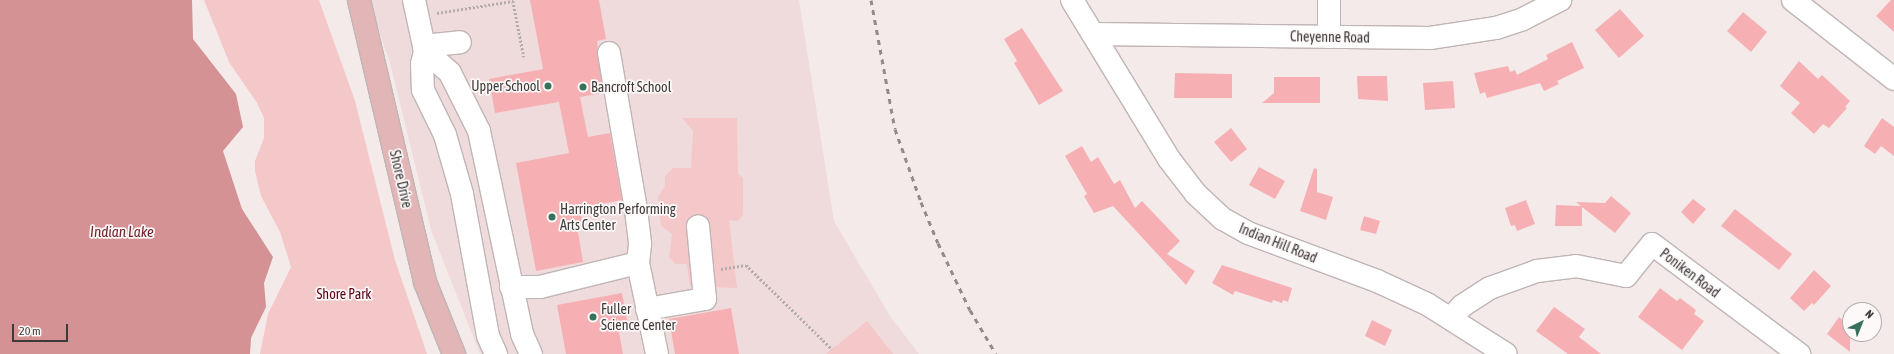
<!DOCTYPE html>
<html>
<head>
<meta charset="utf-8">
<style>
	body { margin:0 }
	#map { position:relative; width:1894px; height:354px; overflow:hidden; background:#f5eaea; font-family:"Asap Condensed",sans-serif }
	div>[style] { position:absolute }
	.built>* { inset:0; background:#f0dbdc }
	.green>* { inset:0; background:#f4c7c8 }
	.water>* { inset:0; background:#d59294 }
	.building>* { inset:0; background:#f6b0b3 }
	.path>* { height:2.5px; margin-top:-1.25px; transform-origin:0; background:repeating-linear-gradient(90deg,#b4abab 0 2px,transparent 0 4px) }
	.roads { filter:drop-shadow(1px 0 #c0b5b5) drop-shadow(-1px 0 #c0b5b5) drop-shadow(0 1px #c0b5b5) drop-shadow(0 -1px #c0b5b5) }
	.minor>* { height:22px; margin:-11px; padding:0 11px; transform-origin:11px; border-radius:11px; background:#fff }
	.major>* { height:22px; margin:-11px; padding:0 11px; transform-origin:11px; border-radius:11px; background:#e2b5b7 }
	.rail>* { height:3px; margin-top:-1.5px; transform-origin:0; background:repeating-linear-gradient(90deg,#938b8b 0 5px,transparent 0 10px) }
	.dots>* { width:11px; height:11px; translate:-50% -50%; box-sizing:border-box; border:2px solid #fef9f9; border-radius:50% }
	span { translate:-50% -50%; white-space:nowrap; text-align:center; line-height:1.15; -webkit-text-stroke:3.5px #fef9f9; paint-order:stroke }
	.street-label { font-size:14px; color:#3e3a3a }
	.poi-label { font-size:14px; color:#3e3a3a }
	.right { translate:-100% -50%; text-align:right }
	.left { translate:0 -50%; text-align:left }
	.park-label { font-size:14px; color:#570517 }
	.water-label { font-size:15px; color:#73232d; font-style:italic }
	.north { position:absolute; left:1842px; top:302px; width:40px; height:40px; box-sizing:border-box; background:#fef9f9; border:1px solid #b1adad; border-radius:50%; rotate:43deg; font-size:11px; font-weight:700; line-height:16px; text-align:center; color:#3e3a3a }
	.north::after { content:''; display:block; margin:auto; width:14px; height:18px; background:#36715a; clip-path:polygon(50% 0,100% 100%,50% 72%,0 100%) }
	.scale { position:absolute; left:12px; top:324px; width:56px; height:18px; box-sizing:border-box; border:2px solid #3e3a3a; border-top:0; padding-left:5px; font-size:12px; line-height:14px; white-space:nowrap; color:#3e3a3a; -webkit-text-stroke:3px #fef9f9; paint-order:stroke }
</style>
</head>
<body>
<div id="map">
	<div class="built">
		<i style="clip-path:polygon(369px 0,799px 0,834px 221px,890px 316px,919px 354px,480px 354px,431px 230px,391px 67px)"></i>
	</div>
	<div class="green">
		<i style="clip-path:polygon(204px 0,319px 0,355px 101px,395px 260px,427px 354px,260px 354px,268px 314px,291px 267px,280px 232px,261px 196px,255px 171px,255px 161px,264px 138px,264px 118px,257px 103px,229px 62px)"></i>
		<i style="clip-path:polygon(682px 118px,737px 118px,738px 174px,743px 178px,743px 215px,738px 221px,729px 220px,737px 288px,690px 286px,687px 264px,675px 264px,669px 257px,672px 234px,661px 226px,658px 197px,665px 186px,665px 176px,673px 168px,691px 168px,693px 131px)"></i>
		<i style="clip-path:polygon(867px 321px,893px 354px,826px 354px)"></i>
	</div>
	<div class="water">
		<i style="clip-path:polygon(0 0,192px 0,193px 39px,236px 94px,243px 127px,223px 151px,242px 209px,273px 257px,264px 283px,266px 307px,251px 338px,250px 354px,0 354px)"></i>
	</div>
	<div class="building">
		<i style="clip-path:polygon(530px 0,599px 0,606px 39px,597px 41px,603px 93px,580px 97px,588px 137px,610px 133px,622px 200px,580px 208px,583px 226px,577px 226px,583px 262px,536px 271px,516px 163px,569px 153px,559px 102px,495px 113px,489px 79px,543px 69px)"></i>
		<i style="clip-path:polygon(1891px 0,1894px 0,1894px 32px,1876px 16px)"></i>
		<i style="clip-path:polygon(1620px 9px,1644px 36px,1619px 58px,1595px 30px)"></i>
		<i style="clip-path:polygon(1743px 12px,1767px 32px,1751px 52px,1727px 31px)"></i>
		<i style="clip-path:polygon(1022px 28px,1063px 91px,1039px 105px,1014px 63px,1017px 61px,1004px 39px)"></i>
		<i style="clip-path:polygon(1572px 42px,1584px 68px,1557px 81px,1559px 84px,1544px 91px,1540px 83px,1487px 98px,1485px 92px,1480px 94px,1474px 73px,1508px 66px,1510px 72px,1515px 70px,1517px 75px,1548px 59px,1546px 55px)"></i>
		<i style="clip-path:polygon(1799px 61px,1818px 79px,1822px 75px,1850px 101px,1845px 107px,1847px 108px,1829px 128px,1823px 124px,1814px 134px,1791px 113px,1800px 103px,1780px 86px)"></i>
		<i style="clip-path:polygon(1175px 73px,1232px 74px,1232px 98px,1174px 98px)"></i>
		<i style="clip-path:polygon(1357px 76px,1387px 76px,1388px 101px,1358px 99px)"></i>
		<i style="clip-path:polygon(1274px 77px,1320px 77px,1320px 103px,1262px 103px,1274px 93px)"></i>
		<i style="clip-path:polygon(1453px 81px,1455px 108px,1425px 110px,1423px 83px)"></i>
		<i style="clip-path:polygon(1882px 118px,1894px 127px,1894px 156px,1881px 146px,1875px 154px,1864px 146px)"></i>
		<i style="clip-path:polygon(1231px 128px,1247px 149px,1231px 162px,1214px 142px)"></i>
		<i style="clip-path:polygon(1082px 146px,1091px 162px,1098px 157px,1114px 184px,1120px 180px,1135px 208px,1142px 201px,1180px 241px,1167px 254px,1195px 271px,1186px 285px,1113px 206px,1094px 213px,1084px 196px,1087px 194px,1065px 156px)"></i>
		<i style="clip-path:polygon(1259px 167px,1285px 181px,1275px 199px,1249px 185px)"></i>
		<i style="clip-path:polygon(1314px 168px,1317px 169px,1317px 192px,1333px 197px,1326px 220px,1300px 211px)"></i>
		<i style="clip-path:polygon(1611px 196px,1631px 213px,1615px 233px,1582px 207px,1582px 226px,1555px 226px,1556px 205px,1581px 206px,1576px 202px,1605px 203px)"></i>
		<i style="clip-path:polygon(1693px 199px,1706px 209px,1693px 224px,1681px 212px)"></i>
		<i style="clip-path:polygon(1526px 200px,1535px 224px,1517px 231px,1515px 225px,1511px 226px,1505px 208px)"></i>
		<i style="clip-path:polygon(1735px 209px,1792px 254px,1779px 270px,1721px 226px)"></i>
		<i style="clip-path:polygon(1364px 216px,1380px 221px,1376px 234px,1360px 230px)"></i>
		<i style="clip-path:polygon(1222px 265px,1292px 288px,1288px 302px,1283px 300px,1282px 303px,1273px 300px,1272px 303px,1235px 291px,1233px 295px,1212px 283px)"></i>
		<i style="clip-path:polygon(1814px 270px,1831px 286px,1814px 305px,1812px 303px,1804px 311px,1790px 298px)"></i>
		<i style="clip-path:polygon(1660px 288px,1677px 301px,1680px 298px,1696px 310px,1694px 314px,1704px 321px,1682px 350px,1638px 317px)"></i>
		<i style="clip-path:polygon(622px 293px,629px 330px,619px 332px,623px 354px,566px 354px,557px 305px)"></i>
		<i style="clip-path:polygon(1554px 307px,1585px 329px,1579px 337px,1601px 354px,1568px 354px,1536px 331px)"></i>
		<i style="clip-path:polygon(731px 308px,739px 354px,675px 354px,669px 319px)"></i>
		<i style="clip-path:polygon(1839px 317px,1850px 326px,1850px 352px,1827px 334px)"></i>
		<i style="clip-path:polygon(1372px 320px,1392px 330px,1385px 346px,1365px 336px)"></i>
	</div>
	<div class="path">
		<i style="left:437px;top:13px;width:77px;rotate:-9deg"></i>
		<i style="left:513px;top:1px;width:57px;rotate:78.9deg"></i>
		<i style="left:721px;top:269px;width:25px;rotate:-9deg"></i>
		<i style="left:746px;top:265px;width:120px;rotate:44.3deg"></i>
	</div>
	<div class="roads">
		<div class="minor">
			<i style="left:414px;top:0;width:52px;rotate:77.8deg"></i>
			<i style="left:425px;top:51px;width:13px;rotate:103deg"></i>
			<i style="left:422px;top:64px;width:26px;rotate:88deg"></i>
			<i style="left:423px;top:90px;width:50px;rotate:63.9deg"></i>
			<i style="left:445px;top:135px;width:61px;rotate:73.9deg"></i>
			<i style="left:462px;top:194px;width:144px;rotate:79.6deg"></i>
			<i style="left:488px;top:336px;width:20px;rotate:66deg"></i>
			<i style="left:1072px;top:0;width:186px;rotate:58.6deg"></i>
			<i style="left:1169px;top:159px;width:44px;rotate:52.4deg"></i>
			<i style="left:1196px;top:194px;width:37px;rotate:43deg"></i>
			<i style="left:1223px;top:219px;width:29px;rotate:29deg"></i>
			<i style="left:1248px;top:233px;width:138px;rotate:20.4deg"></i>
			<i style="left:1377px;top:281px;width:55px;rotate:24.7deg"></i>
			<i style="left:1427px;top:304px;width:93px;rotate:32.3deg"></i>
			<i style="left:1329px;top:0;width:37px;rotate:90deg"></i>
			<i style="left:1793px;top:0;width:128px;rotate:38deg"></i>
			<i style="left:1093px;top:34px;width:337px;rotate:0.7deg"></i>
			<i style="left:1430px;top:38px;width:67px;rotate:-8.6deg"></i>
			<i style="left:1496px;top:28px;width:28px;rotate:-18deg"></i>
			<i style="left:1523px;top:19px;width:42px;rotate:-27.2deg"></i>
			<i style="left:424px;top:46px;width:36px;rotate:-6deg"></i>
			<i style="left:425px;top:51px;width:33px;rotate:41deg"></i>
			<i style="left:450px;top:73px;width:65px;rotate:63.4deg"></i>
			<i style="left:479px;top:131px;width:208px;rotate:78deg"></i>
			<i style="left:522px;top:334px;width:22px;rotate:66deg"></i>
			<i style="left:609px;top:53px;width:159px;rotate:80.2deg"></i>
			<i style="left:636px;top:210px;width:34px;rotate:83deg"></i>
			<i style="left:640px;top:244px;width:19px;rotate:96deg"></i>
			<i style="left:511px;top:287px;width:29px"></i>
			<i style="left:540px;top:287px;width:101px;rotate:-13.8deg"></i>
			<i style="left:638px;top:263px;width:93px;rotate:78.2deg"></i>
			<i style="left:647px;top:309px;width:59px;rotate:-9.8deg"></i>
			<i style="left:705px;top:299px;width:73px;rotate:-95.5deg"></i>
			<i style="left:1451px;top:318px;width:16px;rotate:-47deg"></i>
			<i style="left:1462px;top:306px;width:33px;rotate:-33deg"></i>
			<i style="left:1490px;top:288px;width:50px;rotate:-19.9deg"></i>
			<i style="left:1537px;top:271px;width:39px;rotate:-7deg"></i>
			<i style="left:1576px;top:266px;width:51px;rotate:11.3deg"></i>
			<i style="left:1626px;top:276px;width:41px;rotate:-50.9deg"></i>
			<i style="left:1652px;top:244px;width:184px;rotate:36.8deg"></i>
		</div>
		<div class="major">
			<i style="left:359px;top:0;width:290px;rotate:76.8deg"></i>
			<i style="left:425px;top:282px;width:78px;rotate:68.1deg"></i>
		</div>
	</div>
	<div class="rail">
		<i style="left:871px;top:0;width:131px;rotate:79.5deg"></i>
		<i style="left:895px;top:129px;width:77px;rotate:70.4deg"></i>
		<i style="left:921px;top:202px;width:44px;rotate:67.5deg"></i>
		<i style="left:938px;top:243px;width:74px;rotate:64.5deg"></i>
		<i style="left:970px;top:310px;width:51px;rotate:59.4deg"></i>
	</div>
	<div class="dots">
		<i style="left:548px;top:86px;background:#36715a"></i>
		<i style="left:583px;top:87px;background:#36715a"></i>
		<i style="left:552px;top:217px;background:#36715a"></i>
		<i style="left:593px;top:317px;background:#36715a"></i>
	</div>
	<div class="street-label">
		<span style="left:1330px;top:37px;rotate:1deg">Cheyenne Road</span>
		<span style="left:401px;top:179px;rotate:77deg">Shore Drive</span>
		<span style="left:1278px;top:243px;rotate:22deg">Indian Hill Road</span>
		<span style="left:1690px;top:273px;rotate:37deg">Poniken Road</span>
	</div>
	<div class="poi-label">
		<span class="right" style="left:540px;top:86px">Upper School</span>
		<span class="left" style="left:591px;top:87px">Bancroft School</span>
		<span class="left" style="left:560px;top:217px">Harrington Performing<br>Arts Center</span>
		<span class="left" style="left:601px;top:317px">Fuller<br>Science Center</span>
	</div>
	<div class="park-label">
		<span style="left:344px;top:294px">Shore Park</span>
	</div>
	<div class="water-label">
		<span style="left:122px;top:232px">Indian Lake</span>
	</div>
	<div class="north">N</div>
	<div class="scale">20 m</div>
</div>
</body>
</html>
